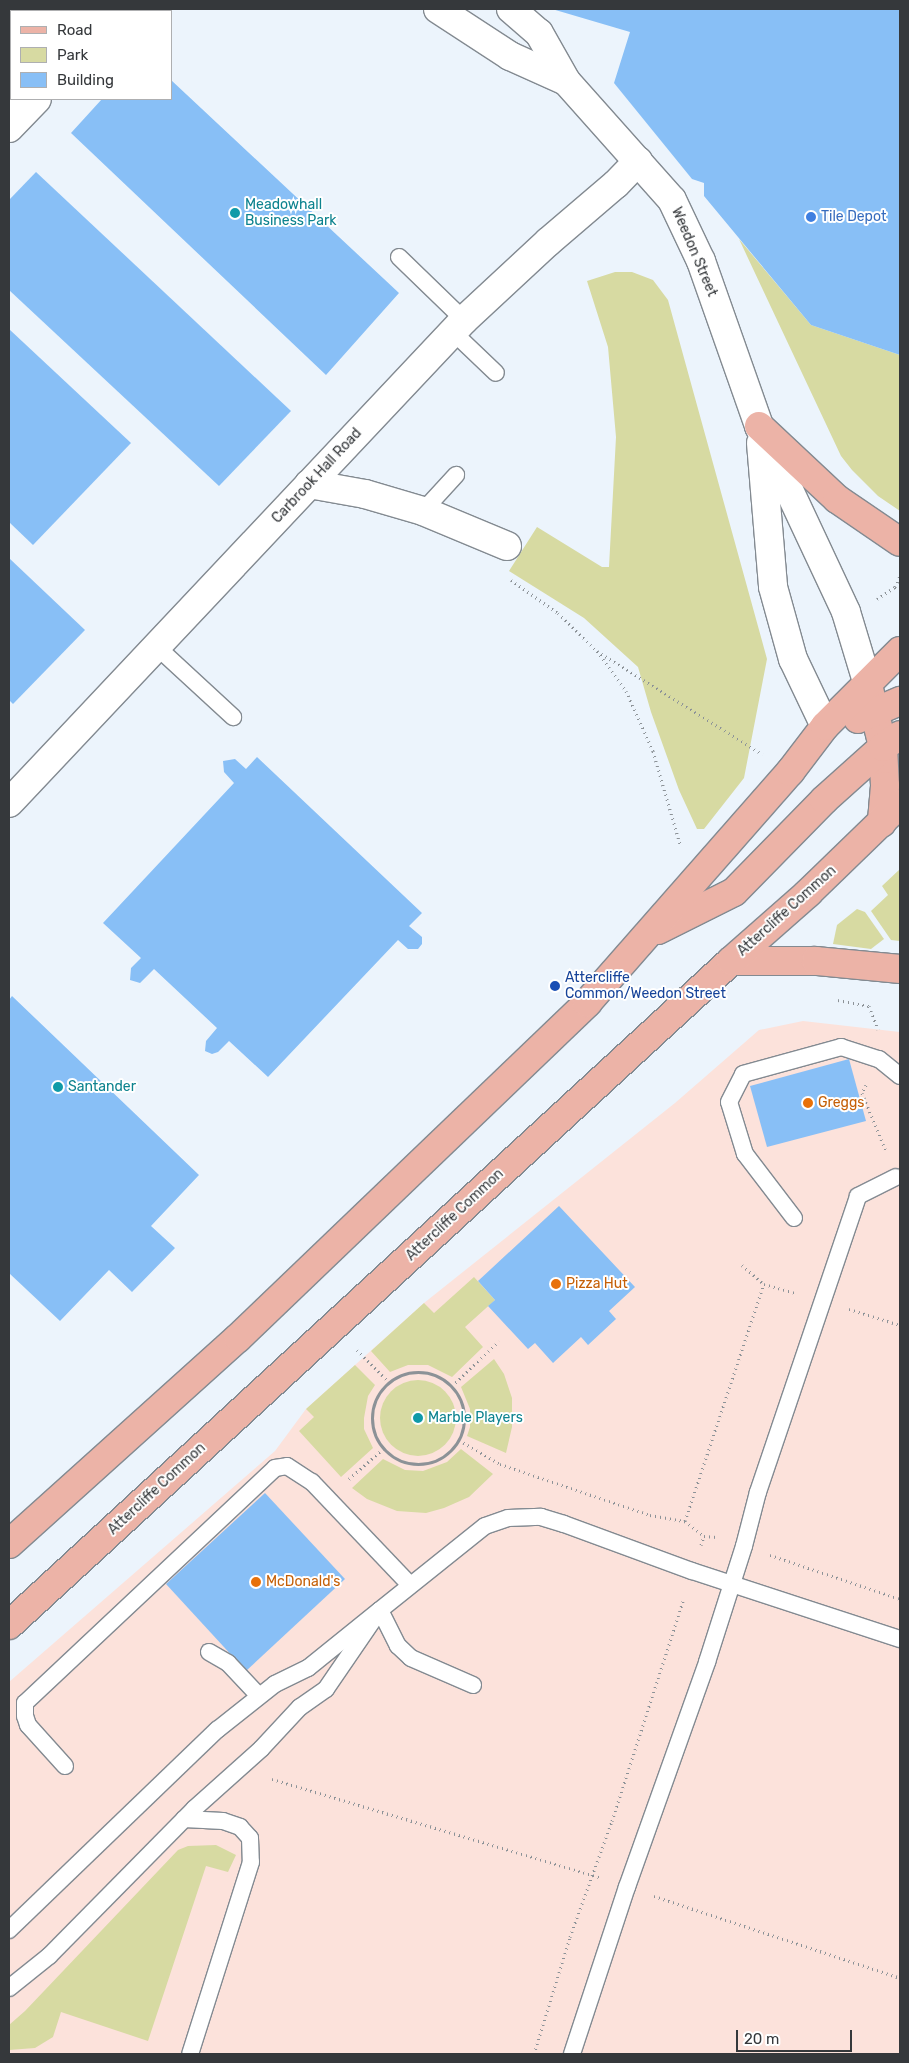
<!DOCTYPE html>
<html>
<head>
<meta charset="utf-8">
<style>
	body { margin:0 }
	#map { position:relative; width:909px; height:2063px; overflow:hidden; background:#ecf4fc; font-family:Rubik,sans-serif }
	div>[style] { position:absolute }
	.commercial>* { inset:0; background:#fce2db }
	.built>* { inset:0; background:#dce9f7 }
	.green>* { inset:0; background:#d7daa2 }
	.round { border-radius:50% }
	.building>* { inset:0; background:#88bff6 }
	.path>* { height:3px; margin-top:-1.5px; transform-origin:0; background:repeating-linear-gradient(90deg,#8c9297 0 1px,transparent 0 5px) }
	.path>.ring { margin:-1.5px; padding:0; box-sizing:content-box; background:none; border:3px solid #8c9297; border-radius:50% }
	.roads { filter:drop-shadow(1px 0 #838a91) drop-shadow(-1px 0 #838a91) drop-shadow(0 1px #838a91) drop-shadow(0 -1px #838a91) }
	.service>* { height:16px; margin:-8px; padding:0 8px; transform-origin:8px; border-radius:8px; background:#fff }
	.minor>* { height:28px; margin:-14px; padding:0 14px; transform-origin:14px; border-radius:14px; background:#fff }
	.tertiary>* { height:28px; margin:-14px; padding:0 14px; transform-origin:14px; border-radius:14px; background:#fff }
	.primary>* { height:28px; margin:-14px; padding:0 14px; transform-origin:14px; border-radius:14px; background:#ecb3a7 }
	.dots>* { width:14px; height:14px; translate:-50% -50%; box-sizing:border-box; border:2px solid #fff; border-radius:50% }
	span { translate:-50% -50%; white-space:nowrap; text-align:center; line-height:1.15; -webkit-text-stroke:4px #fff; paint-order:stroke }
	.culture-label { font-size:14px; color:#0d838f }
	.left { translate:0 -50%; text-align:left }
	.shop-label { font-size:14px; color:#366cbe }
	.street-label { font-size:14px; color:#35383b }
	.transit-label { font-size:14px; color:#164399 }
	.food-label { font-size:14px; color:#c56008 }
	.frame { position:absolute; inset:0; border:10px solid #35383b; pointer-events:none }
	.legend { position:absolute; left:10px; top:10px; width:162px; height:90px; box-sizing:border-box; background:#fff; border:1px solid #aeafb1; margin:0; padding:6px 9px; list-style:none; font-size:15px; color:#35383b }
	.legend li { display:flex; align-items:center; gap:10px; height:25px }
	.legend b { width:25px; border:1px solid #aeafb1 }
	.scale { position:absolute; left:736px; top:2030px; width:116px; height:22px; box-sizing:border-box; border:2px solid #35383b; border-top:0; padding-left:6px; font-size:15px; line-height:18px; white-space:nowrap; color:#35383b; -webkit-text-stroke:4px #fff; paint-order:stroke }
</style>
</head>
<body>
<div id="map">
	<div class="commercial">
		<i style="clip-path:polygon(803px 1021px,900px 1032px,900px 2054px,9px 2054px,9px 1682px,275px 1451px,306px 1409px,424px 1303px,675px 1103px,759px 1030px)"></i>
	</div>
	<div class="built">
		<i style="clip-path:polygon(9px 9px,114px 9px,111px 11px,11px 11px,11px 99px,9px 122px)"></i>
	</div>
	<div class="green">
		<i style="clip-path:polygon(739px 239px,811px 325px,900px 355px,900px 511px,878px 496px,852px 470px,841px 456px)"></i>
		<i style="clip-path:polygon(615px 272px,632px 272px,653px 280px,668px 300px,767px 659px,744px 778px,704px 829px,697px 829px,679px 790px,651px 712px,638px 667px,584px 618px,509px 571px,537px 527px,602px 567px,609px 567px,616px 437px,608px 347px,587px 281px)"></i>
		<i style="clip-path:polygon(900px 869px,900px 941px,891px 940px,871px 911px,888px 895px,882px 886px)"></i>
		<i style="clip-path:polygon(857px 909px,865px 912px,884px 939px,871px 949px,833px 944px,837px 925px)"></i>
		<i style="clip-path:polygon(474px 1277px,495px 1300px,465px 1327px,483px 1347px,452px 1377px,428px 1365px,408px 1365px,390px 1372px,371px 1351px,424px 1303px,434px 1313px)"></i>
		<i style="clip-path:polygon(494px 1359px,504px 1374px,512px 1398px,512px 1427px,506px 1453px,467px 1436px,470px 1427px,470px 1409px,461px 1387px)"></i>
		<i style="clip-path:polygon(355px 1365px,375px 1385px,368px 1396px,364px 1418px,364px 1429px,373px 1448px,341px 1477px,299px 1431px,314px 1417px,306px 1409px)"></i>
		<i class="round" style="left:380px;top:1380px;width:76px;height:76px"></i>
		<i style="clip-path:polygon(461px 1449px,493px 1474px,469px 1497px,444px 1508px,426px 1513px,397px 1511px,367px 1499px,352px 1488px,383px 1459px,405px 1470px,423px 1471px,447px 1462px)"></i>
		<i style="clip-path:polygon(216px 1845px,236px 1855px,228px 1872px,206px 1866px,148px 2041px,61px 2012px,53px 2037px,35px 2048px,9px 2050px,9px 2025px,25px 2011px,178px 1850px,188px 1846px)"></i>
	</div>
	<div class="building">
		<i style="clip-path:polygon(552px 9px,900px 9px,900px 355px,811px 325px,704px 196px,704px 183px,692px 179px,614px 83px,630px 32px)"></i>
		<i style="clip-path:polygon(171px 80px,399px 293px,326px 375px,71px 133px,102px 99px,171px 99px)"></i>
		<i style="clip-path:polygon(36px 172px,291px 411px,219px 486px,9px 290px,9px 200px)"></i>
		<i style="clip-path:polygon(9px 329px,131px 443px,33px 545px,9px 522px)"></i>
		<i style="clip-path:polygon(9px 558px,85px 630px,13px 704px,9px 700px)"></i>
		<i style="clip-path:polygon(257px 757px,422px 913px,409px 926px,422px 937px,422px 944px,418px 949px,408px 949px,398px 940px,268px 1077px,229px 1041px,218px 1052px,212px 1054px,205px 1051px,206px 1041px,217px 1028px,154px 969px,140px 983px,130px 980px,131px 968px,141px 958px,103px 923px,234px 783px,224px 772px,223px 761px,235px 759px,246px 769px)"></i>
		<i style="clip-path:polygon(12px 996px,199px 1175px,151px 1226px,175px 1248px,132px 1292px,109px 1270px,60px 1321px,9px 1273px,9px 1000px)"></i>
		<i style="clip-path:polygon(849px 1059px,866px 1121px,767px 1147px,750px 1086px)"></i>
		<i style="clip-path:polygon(559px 1206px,635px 1287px,609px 1311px,616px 1319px,588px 1345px,581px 1337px,553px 1363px,535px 1343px,528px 1349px,488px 1306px,495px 1300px,478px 1281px)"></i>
		<i style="clip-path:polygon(265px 1493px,345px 1579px,246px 1671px,166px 1584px)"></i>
	</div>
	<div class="path">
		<i style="left:511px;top:580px;width:57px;rotate:35.1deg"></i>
		<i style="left:558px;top:613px;width:54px;rotate:44.3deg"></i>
		<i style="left:597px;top:651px;width:49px;rotate:54.1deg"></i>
		<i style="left:626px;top:691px;width:66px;rotate:65.8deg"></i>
		<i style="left:653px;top:751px;width:97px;rotate:73.8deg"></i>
		<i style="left:895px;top:587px;width:5px;rotate:22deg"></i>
		<i style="left:877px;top:599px;width:22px;rotate:-34deg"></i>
		<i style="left:895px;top:587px;width:12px;rotate:-66deg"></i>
		<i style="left:597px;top:651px;width:195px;rotate:32deg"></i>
		<i style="left:838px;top:1000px;width:32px;rotate:11deg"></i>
		<i style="left:869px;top:1006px;width:25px;rotate:69deg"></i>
		<i style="left:866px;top:1085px;width:9px;rotate:117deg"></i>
		<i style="left:862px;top:1093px;width:63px;rotate:67.5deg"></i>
		<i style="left:742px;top:1265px;width:29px;rotate:41deg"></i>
		<i style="left:849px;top:1309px;width:53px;rotate:17.4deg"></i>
		<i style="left:357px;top:1350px;width:44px;rotate:45deg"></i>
		<i class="ring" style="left:372px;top:1372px;width:89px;height:89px"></i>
		<i style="left:452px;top:1386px;width:65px;rotate:-43.8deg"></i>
		<i style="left:459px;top:1440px;width:48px;rotate:30.3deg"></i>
		<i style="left:500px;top:1464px;width:158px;rotate:18.8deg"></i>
		<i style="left:650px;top:1515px;width:36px;rotate:10deg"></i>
		<i style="left:685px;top:1521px;width:24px;rotate:38deg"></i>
		<i style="left:704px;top:1536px;width:13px;rotate:4deg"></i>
		<i style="left:349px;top:1479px;width:45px;rotate:-41.4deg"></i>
		<i style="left:685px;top:1521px;width:250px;rotate:-71.6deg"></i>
		<i style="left:764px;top:1284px;width:32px;rotate:16deg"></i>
		<i style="left:701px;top:1545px;width:9px;rotate:-72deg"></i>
		<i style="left:770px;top:1555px;width:137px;rotate:18.7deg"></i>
		<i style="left:272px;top:1779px;width:344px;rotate:16.7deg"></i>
		<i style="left:654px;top:1896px;width:259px;rotate:18.4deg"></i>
		<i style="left:534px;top:2054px;width:122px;rotate:-72.9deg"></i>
		<i style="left:570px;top:1937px;width:123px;rotate:-70.1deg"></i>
		<i style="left:612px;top:1821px;width:234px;rotate:-72.1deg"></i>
	</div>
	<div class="roads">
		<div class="service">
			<i style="left:9px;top:101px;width:18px;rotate:45deg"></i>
			<i style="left:399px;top:257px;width:91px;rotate:44.1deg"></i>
			<i style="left:453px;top:332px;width:59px;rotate:43.6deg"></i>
			<i style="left:423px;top:511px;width:49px;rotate:-47.5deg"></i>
			<i style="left:156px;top:646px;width:105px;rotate:42.7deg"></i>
			<i style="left:794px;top:1218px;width:81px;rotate:-127.4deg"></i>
			<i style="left:745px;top:1154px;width:54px;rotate:-107.1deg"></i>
			<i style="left:729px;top:1102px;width:31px;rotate:-63deg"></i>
			<i style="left:743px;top:1074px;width:102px;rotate:-15.4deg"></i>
			<i style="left:841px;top:1047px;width:40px;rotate:18deg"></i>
			<i style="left:879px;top:1059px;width:27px;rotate:39deg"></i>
			<i style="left:209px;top:1652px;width:22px;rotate:30deg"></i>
			<i style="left:228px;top:1663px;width:45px;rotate:46.8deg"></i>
			<i style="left:473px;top:1685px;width:68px;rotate:-156.5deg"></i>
			<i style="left:411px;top:1658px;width:18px;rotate:-137deg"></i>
			<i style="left:398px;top:1646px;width:40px;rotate:-116.6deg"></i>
			<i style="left:380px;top:1610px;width:134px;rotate:-38.7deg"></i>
			<i style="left:485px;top:1526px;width:24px;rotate:-19deg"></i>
			<i style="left:508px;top:1518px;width:33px;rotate:-2deg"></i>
			<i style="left:541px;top:1517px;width:24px;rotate:17deg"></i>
			<i style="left:564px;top:1524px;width:136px;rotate:20.2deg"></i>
			<i style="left:692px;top:1571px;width:219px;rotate:18.1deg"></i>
			<i style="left:65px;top:1766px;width:55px;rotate:-132.1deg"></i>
			<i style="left:28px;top:1725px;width:9px;rotate:-108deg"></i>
			<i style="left:25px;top:1716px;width:13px;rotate:-90deg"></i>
			<i style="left:25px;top:1703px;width:343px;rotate:-43.2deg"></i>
			<i style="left:275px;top:1468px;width:12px;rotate:-9deg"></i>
			<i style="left:287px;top:1466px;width:30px;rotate:33deg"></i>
			<i style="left:312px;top:1482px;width:142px;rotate:46.4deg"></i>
			<i style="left:184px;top:1819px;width:39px;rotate:3deg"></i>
			<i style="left:223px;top:1821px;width:18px;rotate:19deg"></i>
			<i style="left:240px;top:1827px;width:15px;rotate:48deg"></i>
			<i style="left:250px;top:1838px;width:24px;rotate:88deg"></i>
			<i style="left:251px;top:1862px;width:201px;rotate:107.6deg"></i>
			<i style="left:9px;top:1930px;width:289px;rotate:-43.9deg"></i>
			<i style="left:217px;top:1730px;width:74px;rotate:-38.4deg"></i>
			<i style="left:275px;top:1684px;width:37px;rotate:-26deg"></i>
			<i style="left:308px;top:1668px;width:92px;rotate:-38.9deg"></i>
			<i style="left:380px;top:1610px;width:96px;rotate:124.4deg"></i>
			<i style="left:326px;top:1689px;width:32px;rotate:145deg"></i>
			<i style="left:300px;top:1707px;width:57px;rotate:132.9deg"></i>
			<i style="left:261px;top:1749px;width:90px;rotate:138.2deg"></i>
			<i style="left:194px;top:1809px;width:206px;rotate:134.6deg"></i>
			<i style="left:49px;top:1956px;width:51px;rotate:141.3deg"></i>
			<i style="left:572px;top:2054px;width:176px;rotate:-71.8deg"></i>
			<i style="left:627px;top:1887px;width:239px;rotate:-70.4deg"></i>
			<i style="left:707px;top:1662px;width:122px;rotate:-72.3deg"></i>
			<i style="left:744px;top:1546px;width:56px;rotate:-75.5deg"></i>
			<i style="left:758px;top:1492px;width:312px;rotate:-71.3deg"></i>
			<i style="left:858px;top:1196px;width:42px;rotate:-26.6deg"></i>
		</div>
		<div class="minor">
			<i style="left:120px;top:11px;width:4px;rotate:-34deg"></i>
			<i style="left:9px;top:128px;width:40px;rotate:-46deg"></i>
			<i style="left:309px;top:484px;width:57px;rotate:10.1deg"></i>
			<i style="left:365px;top:494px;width:60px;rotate:16.3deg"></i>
			<i style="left:423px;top:511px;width:91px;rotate:22.6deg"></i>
			<i style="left:9px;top:803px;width:664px;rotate:-46.71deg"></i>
			<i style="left:464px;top:320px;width:115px;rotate:-42.9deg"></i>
			<i style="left:548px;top:242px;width:89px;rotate:-40.5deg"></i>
			<i style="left:616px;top:184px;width:32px;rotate:-46deg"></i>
		</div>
		<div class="tertiary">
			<i style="left:438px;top:9px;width:86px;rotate:33.1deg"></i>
			<i style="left:510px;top:56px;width:61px;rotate:24.1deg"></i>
			<i style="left:511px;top:9px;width:37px;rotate:41deg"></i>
			<i style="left:539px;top:33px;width:55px;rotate:60.6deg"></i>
			<i style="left:566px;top:81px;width:159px;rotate:48.3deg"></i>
			<i style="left:672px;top:200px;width:68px;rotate:64.6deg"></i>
			<i style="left:701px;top:261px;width:175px;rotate:70.6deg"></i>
			<i style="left:759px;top:426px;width:205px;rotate:64.9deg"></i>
			<i style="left:846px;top:612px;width:76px;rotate:73.2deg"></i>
			<i style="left:761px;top:443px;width:144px;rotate:85.2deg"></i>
			<i style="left:773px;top:587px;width:75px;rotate:74.5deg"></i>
			<i style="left:793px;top:659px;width:74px;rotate:64.5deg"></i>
		</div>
		<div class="primary">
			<i style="left:759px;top:426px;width:107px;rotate:43.1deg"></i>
			<i style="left:837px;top:499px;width:76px;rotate:34.3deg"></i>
			<i style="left:868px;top:685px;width:64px;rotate:76.4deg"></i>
			<i style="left:883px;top:747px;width:39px;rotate:87deg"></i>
			<i style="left:885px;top:786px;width:37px;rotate:95deg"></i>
			<i style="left:858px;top:719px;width:46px;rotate:-23.2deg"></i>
			<i style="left:658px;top:930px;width:85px;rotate:-26.6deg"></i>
			<i style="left:734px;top:892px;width:129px;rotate:-45.6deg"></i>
			<i style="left:824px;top:800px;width:79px;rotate:-41.9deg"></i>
			<i style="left:883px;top:747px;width:21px;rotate:-35deg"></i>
			<i style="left:731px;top:961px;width:85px"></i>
			<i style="left:816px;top:961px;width:84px;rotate:5.4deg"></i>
			<i style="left:9px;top:1544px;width:308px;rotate:-42deg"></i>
			<i style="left:238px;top:1338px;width:484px;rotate:-43.8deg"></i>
			<i style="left:587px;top:1003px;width:308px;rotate:-48.7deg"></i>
			<i style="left:790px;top:772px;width:58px;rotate:-52.7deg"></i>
			<i style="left:825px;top:726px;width:106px;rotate:-45deg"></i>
			<i style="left:9px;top:1625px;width:981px;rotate:-42.6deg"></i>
			<i style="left:731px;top:961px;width:103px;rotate:-41.4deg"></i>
			<i style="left:808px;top:893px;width:128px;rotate:-44.1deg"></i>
		</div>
	</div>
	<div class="dots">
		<i style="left:235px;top:213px;background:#0f9aa8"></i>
		<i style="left:811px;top:217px;background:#3f7fe0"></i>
		<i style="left:555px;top:986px;background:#1a4fb4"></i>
		<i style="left:58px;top:1087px;background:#0f9aa8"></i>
		<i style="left:808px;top:1103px;background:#e8710a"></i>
		<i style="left:556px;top:1284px;background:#e8710a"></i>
		<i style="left:418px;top:1418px;background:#0f9aa8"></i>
		<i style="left:256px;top:1582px;background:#e8710a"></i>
	</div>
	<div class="culture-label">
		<span class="left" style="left:245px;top:213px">Meadowhall<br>Business Park</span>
		<span class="left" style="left:68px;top:1087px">Santander</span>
		<span class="left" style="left:428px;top:1418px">Marble Players</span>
	</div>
	<div class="shop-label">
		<span class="left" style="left:821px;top:217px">Tile Depot</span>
	</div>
	<div class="street-label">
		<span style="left:694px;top:252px;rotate:67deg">Weedon Street</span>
		<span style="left:317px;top:476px;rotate:-47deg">Carbrook Hall Road</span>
		<span style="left:787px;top:911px;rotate:-42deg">Attercliffe Common</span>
		<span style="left:455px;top:1215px;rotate:-43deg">Attercliffe Common</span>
		<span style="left:157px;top:1489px;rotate:-43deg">Attercliffe Common</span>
	</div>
	<div class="transit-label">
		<span class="left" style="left:565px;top:986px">Attercliffe<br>Common/Weedon Street</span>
	</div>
	<div class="food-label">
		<span class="left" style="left:818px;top:1103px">Greggs</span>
		<span class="left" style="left:566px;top:1284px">Pizza Hut</span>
		<span class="left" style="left:266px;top:1582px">McDonald's</span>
	</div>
	<div class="frame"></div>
	<ul class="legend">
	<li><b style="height:6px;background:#ecb3a7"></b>Road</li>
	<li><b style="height:14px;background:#d7daa2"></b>Park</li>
	<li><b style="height:14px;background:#88bff6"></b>Building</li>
	</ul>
	<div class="scale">20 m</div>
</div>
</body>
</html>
